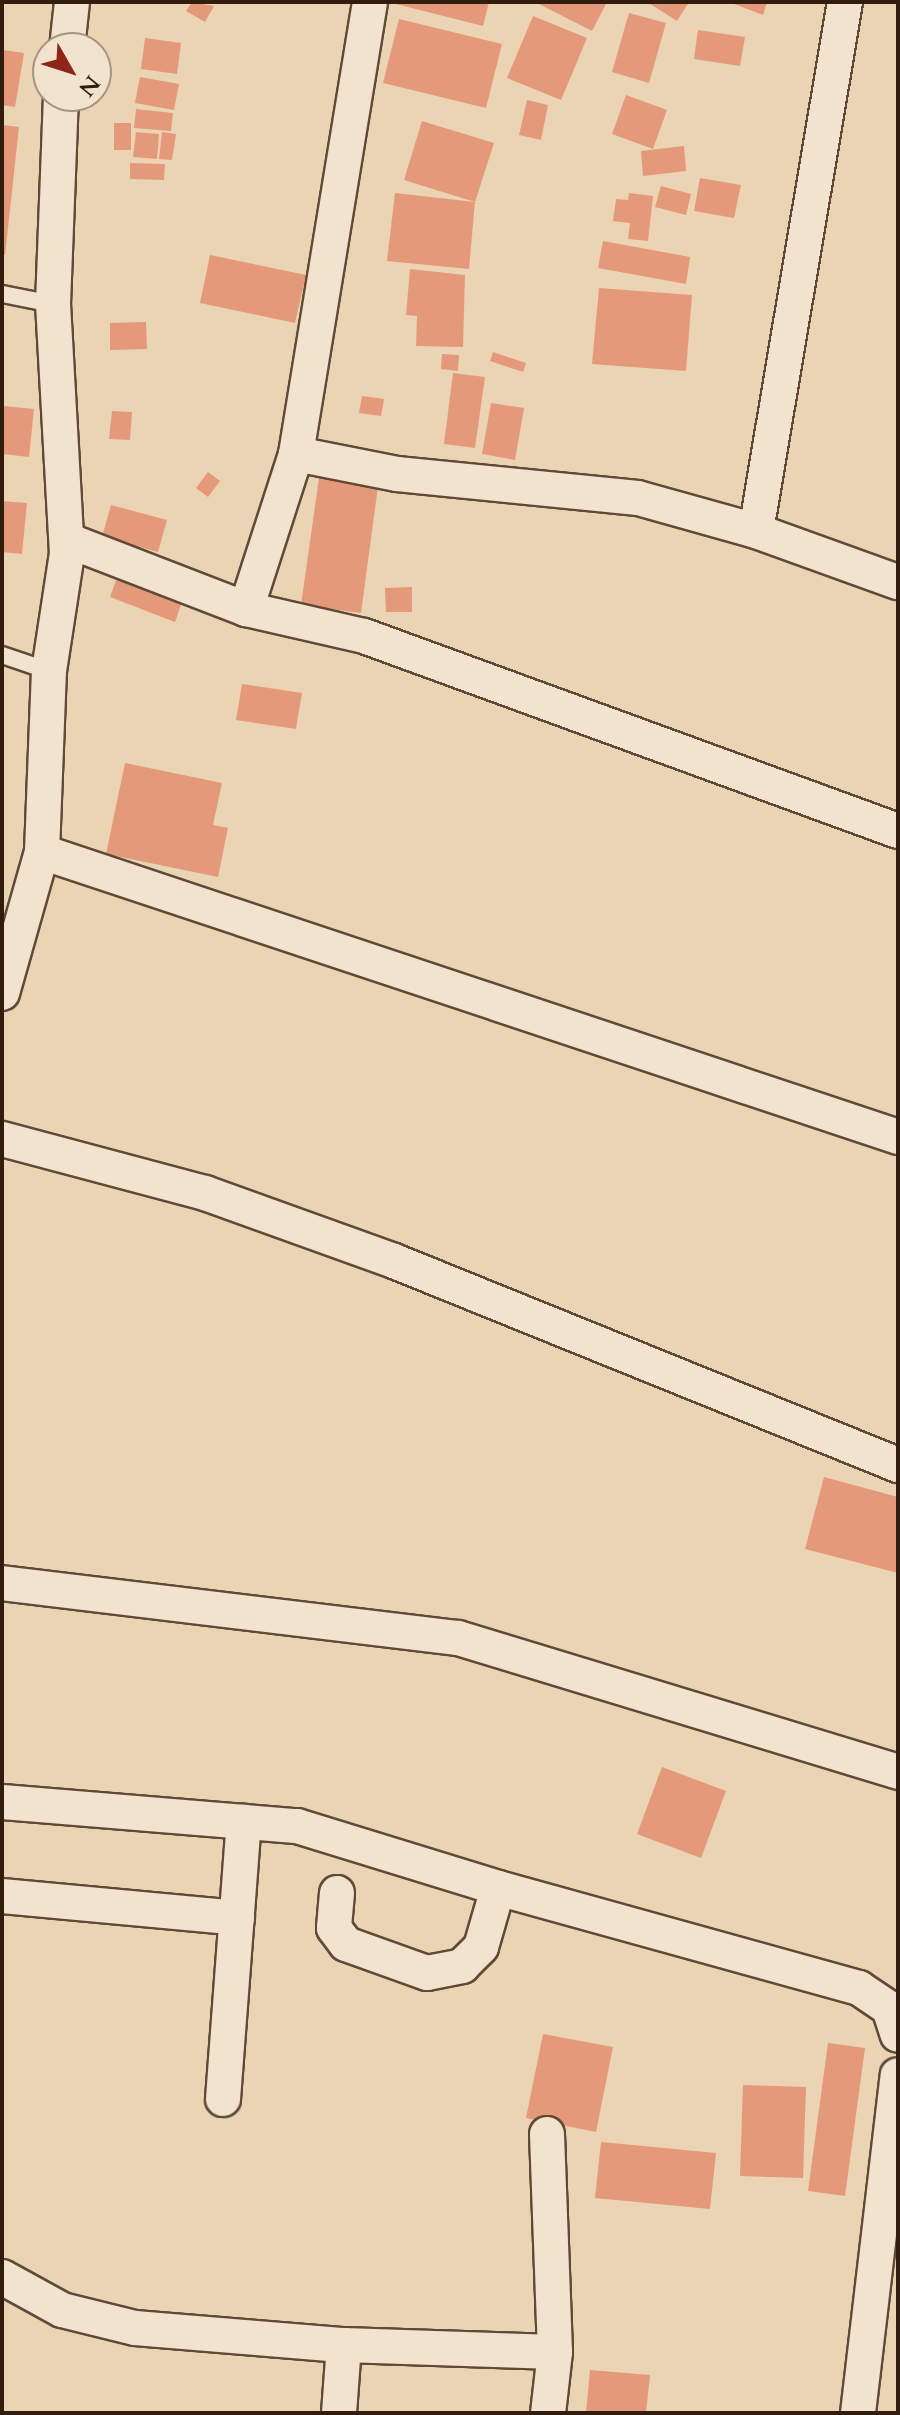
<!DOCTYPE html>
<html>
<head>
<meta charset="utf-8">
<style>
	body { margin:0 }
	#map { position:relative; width:900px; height:2415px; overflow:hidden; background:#ebd4b3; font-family:Cardo,serif }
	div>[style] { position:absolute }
	.building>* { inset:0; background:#e5997b }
	.roads { filter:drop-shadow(2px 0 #604a37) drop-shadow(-2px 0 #604a37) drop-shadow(0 2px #604a37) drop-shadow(0 -2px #604a37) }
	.service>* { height:16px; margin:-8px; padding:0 8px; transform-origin:8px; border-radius:8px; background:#f2e3ce }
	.minor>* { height:34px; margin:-17px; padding:0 17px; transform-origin:17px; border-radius:17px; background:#f2e3ce }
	span { translate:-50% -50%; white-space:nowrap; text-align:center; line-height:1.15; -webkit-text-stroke:7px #f2e3ce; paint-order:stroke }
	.frame { position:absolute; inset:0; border:4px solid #311c0e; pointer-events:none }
	.north { position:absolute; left:32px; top:32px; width:80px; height:80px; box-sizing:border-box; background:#f2e3ce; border:2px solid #a59381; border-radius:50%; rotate:129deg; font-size:22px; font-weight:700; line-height:32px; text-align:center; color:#311c0e }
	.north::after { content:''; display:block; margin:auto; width:28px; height:36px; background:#8f2418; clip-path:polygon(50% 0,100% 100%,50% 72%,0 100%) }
</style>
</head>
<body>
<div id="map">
	<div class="building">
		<i style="clip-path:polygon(192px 2px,214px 6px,205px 22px,186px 11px)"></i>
		<i style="clip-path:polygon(388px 2px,489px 2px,483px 26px)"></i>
		<i style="clip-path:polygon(535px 2px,607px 2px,592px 31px)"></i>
		<i style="clip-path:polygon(647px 2px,689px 2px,677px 21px)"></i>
		<i style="clip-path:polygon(729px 2px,767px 2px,763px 15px)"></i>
		<i style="clip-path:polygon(629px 13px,666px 23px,649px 83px,612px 72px)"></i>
		<i style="clip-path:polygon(533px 16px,587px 38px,561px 100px,507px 78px)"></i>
		<i style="clip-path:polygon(399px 19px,502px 44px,486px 108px,383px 83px)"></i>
		<i style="clip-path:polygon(698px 30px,745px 37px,740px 66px,694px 59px)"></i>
		<i style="clip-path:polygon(145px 38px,181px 43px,177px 74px,141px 69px)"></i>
		<i style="clip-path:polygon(3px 50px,24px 53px,15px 107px,2px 105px)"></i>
		<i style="clip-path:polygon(140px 77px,179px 84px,174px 110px,135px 103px)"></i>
		<i style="clip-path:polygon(626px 95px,667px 110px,653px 149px,612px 134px)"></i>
		<i style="clip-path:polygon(527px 100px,548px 105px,541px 140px,519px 135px)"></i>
		<i style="clip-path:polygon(136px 109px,173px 113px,171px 131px,134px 128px)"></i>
		<i style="clip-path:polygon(422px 121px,494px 143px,475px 202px,404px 180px)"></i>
		<i style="clip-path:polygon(114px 123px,131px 123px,131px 150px,114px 150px)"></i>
		<i style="clip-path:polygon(2px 125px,19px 127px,5px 255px,2px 254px)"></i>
		<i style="clip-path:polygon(136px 132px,159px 134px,157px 159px,133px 157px)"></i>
		<i style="clip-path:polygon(162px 132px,176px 134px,172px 160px,159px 159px)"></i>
		<i style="clip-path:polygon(684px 146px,686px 171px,643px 176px,641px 151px)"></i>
		<i style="clip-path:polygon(130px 163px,165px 164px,164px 180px,130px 179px)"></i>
		<i style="clip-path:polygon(700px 178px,741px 185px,734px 218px,694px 211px)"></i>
		<i style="clip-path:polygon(661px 186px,691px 194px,686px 215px,655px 207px)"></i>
		<i style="clip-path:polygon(395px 193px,475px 202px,469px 269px,387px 261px)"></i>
		<i style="clip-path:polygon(629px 193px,653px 196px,648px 241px,628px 239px,630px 223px,613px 221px,616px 199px,628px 200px)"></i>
		<i style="clip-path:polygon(603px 241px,690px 257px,686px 284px,598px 268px)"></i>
		<i style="clip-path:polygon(210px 255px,306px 275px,295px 323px,200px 303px)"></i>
		<i style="clip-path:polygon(410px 269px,465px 275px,463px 347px,416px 346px,417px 316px,406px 315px)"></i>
		<i style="clip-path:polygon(599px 288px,692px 295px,686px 371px,592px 364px)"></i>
		<i style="clip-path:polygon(146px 322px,147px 349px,110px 350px,110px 323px)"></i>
		<i style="clip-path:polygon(493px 352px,526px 363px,523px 372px,490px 361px)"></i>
		<i style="clip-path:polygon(442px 354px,459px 355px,458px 371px,441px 369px)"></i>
		<i style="clip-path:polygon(453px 373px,485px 377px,475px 448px,444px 444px)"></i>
		<i style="clip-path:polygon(362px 396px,384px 399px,381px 416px,359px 413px)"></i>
		<i style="clip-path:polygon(491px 403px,524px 408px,515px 460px,482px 454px)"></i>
		<i style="clip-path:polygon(4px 406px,34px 409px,29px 457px,2px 454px)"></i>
		<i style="clip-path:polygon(112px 411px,132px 412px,130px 440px,109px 439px)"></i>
		<i style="clip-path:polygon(320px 471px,379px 479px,361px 613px,301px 605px)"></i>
		<i style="clip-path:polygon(208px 472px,220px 481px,208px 497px,196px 488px)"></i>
		<i style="clip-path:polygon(2px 501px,27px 503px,22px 554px,2px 552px)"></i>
		<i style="clip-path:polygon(111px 505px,167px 520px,158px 552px,102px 537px)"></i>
		<i style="clip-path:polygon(118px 575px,183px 599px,175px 622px,110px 597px)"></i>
		<i style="clip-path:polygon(412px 587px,412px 612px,386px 612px,385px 588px)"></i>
		<i style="clip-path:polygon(242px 684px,302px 693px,296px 729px,236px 720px)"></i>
		<i style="clip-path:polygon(125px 763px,222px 783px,213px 825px,228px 828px,218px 877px,106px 854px)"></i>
		<i style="clip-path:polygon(824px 1477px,898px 1497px,898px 1573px,805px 1549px)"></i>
		<i style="clip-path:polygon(662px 1767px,726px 1791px,701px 1858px,637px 1834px)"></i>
		<i style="clip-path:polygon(543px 2034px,613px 2047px,596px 2132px,526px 2118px)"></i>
		<i style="clip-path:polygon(828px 2043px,865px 2048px,845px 2196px,808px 2191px)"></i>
		<i style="clip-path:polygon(743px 2085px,806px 2087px,803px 2178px,740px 2176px)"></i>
		<i style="clip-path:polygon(601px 2142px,716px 2153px,710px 2209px,595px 2198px)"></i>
		<i style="clip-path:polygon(590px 2370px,650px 2375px,646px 2413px,586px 2413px)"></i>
	</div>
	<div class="roads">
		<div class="service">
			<i style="left:2px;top:294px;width:52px;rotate:11.1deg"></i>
			<i style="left:2px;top:655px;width:50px;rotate:18.8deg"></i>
		</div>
		<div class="minor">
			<i style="left:67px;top:48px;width:46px;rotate:-83.8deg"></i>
			<i style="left:296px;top:454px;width:103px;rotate:11.2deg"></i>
			<i style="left:397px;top:474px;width:242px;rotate:5.7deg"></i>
			<i style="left:638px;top:498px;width:123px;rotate:15.6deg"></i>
			<i style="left:756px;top:531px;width:151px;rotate:19.8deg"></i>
			<i style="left:756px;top:531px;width:536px;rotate:-80.45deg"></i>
			<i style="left:67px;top:540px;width:192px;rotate:21.1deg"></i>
			<i style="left:246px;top:609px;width:121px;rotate:12.9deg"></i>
			<i style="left:364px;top:636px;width:568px;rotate:20.06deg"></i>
			<i style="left:246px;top:609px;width:163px;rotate:-72.1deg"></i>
			<i style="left:296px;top:454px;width:458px;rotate:-80.7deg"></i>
			<i style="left:42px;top:852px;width:902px;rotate:18.41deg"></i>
			<i style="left:2px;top:993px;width:147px;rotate:-74.2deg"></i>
			<i style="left:42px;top:852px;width:181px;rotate:-87.8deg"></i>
			<i style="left:49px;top:671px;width:118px;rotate:-81.3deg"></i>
			<i style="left:67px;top:554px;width:250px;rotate:-93.2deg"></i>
			<i style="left:53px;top:304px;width:208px;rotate:-87.8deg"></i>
			<i style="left:2px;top:1139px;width:210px;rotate:14.9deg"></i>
			<i style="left:205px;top:1193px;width:201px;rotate:19.8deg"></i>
			<i style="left:394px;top:1261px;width:544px;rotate:22.04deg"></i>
			<i style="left:2px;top:1583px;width:459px;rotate:6.9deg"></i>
			<i style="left:458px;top:1638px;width:460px;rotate:16.9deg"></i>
			<i style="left:2px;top:1802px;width:296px;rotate:4.7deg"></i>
			<i style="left:297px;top:1826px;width:210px;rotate:17.1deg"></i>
			<i style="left:498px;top:1888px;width:375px;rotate:15.5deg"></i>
			<i style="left:859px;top:1988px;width:36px;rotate:34deg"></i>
			<i style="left:889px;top:2008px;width:28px;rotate:72deg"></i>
			<i style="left:337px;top:1893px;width:35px;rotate:95deg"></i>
			<i style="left:334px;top:1928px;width:20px;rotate:53deg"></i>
			<i style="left:346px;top:1944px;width:86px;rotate:19.7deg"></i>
			<i style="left:427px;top:1973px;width:36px;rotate:-11deg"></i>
			<i style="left:462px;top:1966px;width:27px;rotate:-45deg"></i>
			<i style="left:481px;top:1947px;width:61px;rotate:-73.9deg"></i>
			<i style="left:2px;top:1896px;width:236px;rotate:5.3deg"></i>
			<i style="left:223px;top:2099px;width:278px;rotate:-85.7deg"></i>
			<i style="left:547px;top:2134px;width:218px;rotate:87.9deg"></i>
			<i style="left:555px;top:2352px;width:61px;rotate:96.5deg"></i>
			<i style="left:2px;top:2277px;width:68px;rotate:28.8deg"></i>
			<i style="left:62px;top:2310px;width:75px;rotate:13.9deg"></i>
			<i style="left:135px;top:2328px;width:210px;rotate:4.7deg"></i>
			<i style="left:344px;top:2345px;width:211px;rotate:1.9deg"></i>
			<i style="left:339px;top:2413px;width:68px;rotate:-85.8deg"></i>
			<i style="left:858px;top:2413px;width:340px;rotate:-83.3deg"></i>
		</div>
	</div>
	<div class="frame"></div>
	<div class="north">N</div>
</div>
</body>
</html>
